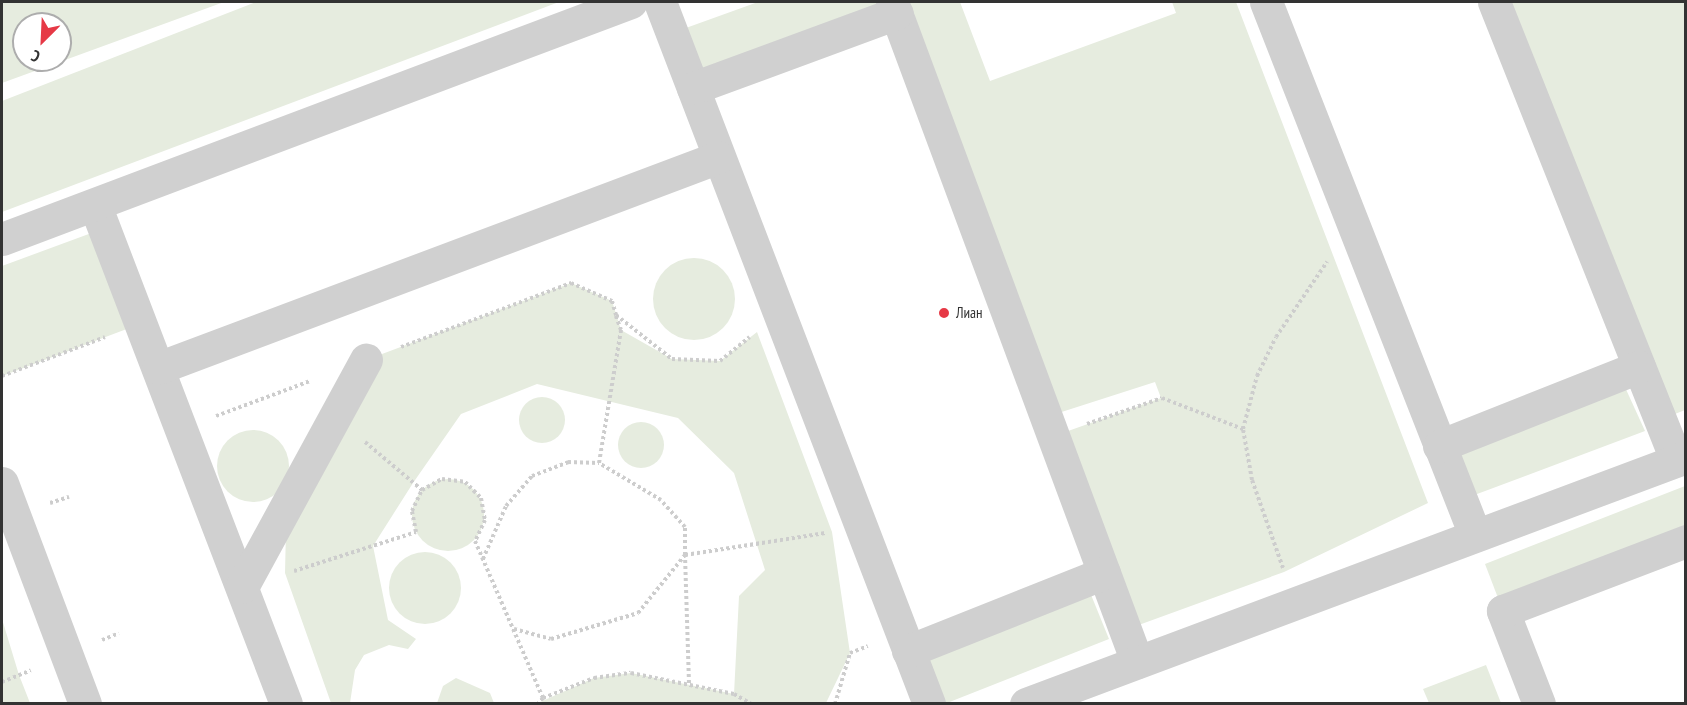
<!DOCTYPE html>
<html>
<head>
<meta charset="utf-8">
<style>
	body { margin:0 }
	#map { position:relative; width:1687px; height:705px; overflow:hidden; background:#fff; font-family:"PT Sans Narrow",sans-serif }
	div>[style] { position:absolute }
	.green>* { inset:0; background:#e6ecdf }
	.round { border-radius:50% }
	.path>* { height:4px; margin-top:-2px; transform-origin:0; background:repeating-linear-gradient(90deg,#cdcdcd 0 3px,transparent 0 6px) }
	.minor>* { height:33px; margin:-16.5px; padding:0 16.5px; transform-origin:16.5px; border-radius:16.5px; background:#d0d0d0 }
	.dots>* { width:16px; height:16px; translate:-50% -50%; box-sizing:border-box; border:3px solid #fff; border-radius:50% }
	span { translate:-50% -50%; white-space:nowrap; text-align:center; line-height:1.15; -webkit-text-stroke:6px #fff; paint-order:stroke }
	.poi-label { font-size:15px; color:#333 }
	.left { translate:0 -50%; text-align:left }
	.frame { position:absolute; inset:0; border:3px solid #333; pointer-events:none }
	.north { position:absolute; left:12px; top:12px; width:60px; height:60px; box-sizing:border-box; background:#fff; border:2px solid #adadad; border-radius:50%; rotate:204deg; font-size:16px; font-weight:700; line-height:24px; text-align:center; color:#333 }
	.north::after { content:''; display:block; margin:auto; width:21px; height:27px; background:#e63946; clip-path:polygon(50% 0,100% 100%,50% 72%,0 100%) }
</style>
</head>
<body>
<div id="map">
	<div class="green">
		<i style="clip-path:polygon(evenodd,2px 2px,224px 2px,2px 83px,2px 2px,24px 24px,60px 24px,60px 60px,24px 60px,24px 24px)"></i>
		<i style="clip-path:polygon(256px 2px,559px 2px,2px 212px,2px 101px)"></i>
		<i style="clip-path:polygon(758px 2px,960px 2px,990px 81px,1176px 13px,1172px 2px,1236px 2px,1428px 503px,1284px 572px,1125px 630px,1054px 436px,1161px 398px,1155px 382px,1046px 417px,897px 14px,693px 88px,672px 33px)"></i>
		<i style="clip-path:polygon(1494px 2px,1685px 2px,1685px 410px,1660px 420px)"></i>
		<i style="clip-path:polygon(105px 228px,140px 324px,2px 376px,2px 266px)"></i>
		<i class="round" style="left:653px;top:258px;width:82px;height:82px"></i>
		<i style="clip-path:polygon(571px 283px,612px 301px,621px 330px,672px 359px,720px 361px,757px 332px,832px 532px,850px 653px,826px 703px,538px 703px,594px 678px,631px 673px,734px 694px,739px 596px,765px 570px,734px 473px,678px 418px,537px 384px,461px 414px,413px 483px,373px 546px,388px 620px,416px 639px,408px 649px,389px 645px,364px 655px,355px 670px,350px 703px,331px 703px,285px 573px,286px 529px,366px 360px)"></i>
		<i style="clip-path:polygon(1619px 374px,1645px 431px,1461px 500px,1439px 446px)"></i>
		<i class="round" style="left:519px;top:397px;width:46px;height:46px"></i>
		<i class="round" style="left:618px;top:422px;width:46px;height:46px"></i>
		<i class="round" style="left:217px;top:430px;width:72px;height:72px"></i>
		<i class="round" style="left:412px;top:479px;width:72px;height:72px"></i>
		<i style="clip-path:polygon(1685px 486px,1685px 541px,1503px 611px,1485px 564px)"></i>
		<i class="round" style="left:389px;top:552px;width:72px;height:72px"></i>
		<i style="clip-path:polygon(1085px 580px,1109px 639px,947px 703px,929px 703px,908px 651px)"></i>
		<i style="clip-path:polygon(2px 619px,19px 675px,30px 703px,2px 703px)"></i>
		<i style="clip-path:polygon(1486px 665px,1501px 703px,1429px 703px,1423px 689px)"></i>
		<i style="clip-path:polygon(456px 678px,490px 693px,494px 703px,437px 703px,443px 686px)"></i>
	</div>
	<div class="path">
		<i style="left:401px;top:347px;width:182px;rotate:-20.6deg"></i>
		<i style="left:571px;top:283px;width:45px;rotate:23.7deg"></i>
		<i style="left:612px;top:301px;width:15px;rotate:74deg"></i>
		<i style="left:616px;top:315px;width:71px;rotate:38.2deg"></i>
		<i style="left:672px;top:359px;width:48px;rotate:2.4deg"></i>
		<i style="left:720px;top:361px;width:38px;rotate:-39deg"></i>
		<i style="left:2px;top:376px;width:110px;rotate:-20.7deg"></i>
		<i style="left:216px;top:416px;width:100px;rotate:-20.4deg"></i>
		<i style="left:1087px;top:424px;width:79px;rotate:-19.1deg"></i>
		<i style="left:1162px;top:398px;width:87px;rotate:20.9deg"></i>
		<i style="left:365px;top:442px;width:75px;rotate:40.1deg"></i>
		<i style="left:50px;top:503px;width:20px;rotate:-18deg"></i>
		<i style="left:483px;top:559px;width:58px;rotate:-66.5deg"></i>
		<i style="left:506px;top:506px;width:40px;rotate:-49deg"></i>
		<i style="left:532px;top:476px;width:39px;rotate:-21deg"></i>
		<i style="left:568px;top:462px;width:31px;rotate:2deg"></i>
		<i style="left:599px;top:463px;width:135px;rotate:-80.6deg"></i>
		<i style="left:621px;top:330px;width:15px;rotate:-110deg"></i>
		<i style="left:1283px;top:568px;width:93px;rotate:-109.4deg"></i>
		<i style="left:1252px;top:480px;width:52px;rotate:-100deg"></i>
		<i style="left:1243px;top:429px;width:55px;rotate:-75.2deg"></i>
		<i style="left:1257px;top:376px;width:43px;rotate:-64deg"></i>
		<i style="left:1276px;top:337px;width:91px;rotate:-55.8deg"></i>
		<i style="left:294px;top:571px;width:128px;rotate:-17.7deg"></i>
		<i style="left:416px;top:532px;width:21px;rotate:-101deg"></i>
		<i style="left:412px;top:511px;width:23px;rotate:-65deg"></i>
		<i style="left:422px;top:490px;width:23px;rotate:-29deg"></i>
		<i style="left:442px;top:479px;width:23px;rotate:7deg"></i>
		<i style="left:465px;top:482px;width:23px;rotate:45deg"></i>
		<i style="left:481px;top:498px;width:22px;rotate:80deg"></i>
		<i style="left:485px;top:520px;width:23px;rotate:115deg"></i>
		<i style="left:475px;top:541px;width:171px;rotate:66.6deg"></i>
		<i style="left:543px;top:698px;width:8px;rotate:130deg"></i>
		<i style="left:514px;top:629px;width:38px;rotate:15deg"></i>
		<i style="left:551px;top:639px;width:91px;rotate:-16.6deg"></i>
		<i style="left:638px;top:613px;width:75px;rotate:-51deg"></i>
		<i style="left:685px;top:555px;width:28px;rotate:-90deg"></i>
		<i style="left:685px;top:527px;width:36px;rotate:-132deg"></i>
		<i style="left:661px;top:500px;width:72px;rotate:-149.2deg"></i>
		<i style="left:102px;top:640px;width:18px;rotate:-22deg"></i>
		<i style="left:2px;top:682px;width:31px;rotate:-22deg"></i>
		<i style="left:689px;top:683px;width:128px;rotate:-91.8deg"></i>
		<i style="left:685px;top:555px;width:142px;rotate:-8.9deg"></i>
		<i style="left:543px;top:698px;width:55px;rotate:-21.4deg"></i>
		<i style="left:594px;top:678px;width:37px;rotate:-8deg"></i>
		<i style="left:631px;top:673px;width:105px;rotate:11.5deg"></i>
		<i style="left:734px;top:694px;width:20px;rotate:30deg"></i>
		<i style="left:835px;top:704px;width:53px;rotate:-73.6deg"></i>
		<i style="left:850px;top:653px;width:19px;rotate:-21deg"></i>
	</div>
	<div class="minor">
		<i style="left:660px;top:2px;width:752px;rotate:69.03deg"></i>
		<i style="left:892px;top:2px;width:704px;rotate:69.63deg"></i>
		<i style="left:1266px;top:2px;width:573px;rotate:68.59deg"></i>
		<i style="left:1494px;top:2px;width:493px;rotate:68.3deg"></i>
		<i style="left:693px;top:88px;width:217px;rotate:-20.2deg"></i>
		<i style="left:95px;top:205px;width:534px;rotate:69.05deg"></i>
		<i style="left:2px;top:239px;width:672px;rotate:-20.65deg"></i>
		<i style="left:158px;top:368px;width:599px;rotate:-20.61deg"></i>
		<i style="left:1439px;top:446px;width:215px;rotate:-21.6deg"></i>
		<i style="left:2px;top:483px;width:236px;rotate:69.4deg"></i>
		<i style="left:242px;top:587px;width:259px;rotate:-61.4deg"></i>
		<i style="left:908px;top:651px;width:211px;rotate:-21.7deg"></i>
		<i style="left:1026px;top:704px;width:705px;rotate:-20.52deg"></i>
		<i style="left:1539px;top:704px;width:100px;rotate:-111.2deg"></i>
		<i style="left:1503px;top:611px;width:196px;rotate:-20.9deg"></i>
	</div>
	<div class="dots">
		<i style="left:944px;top:313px;background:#e63946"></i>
	</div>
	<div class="poi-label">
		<span class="left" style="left:956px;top:313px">Лиан</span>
	</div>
	<div class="frame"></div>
	<div class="north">С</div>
</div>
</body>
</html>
